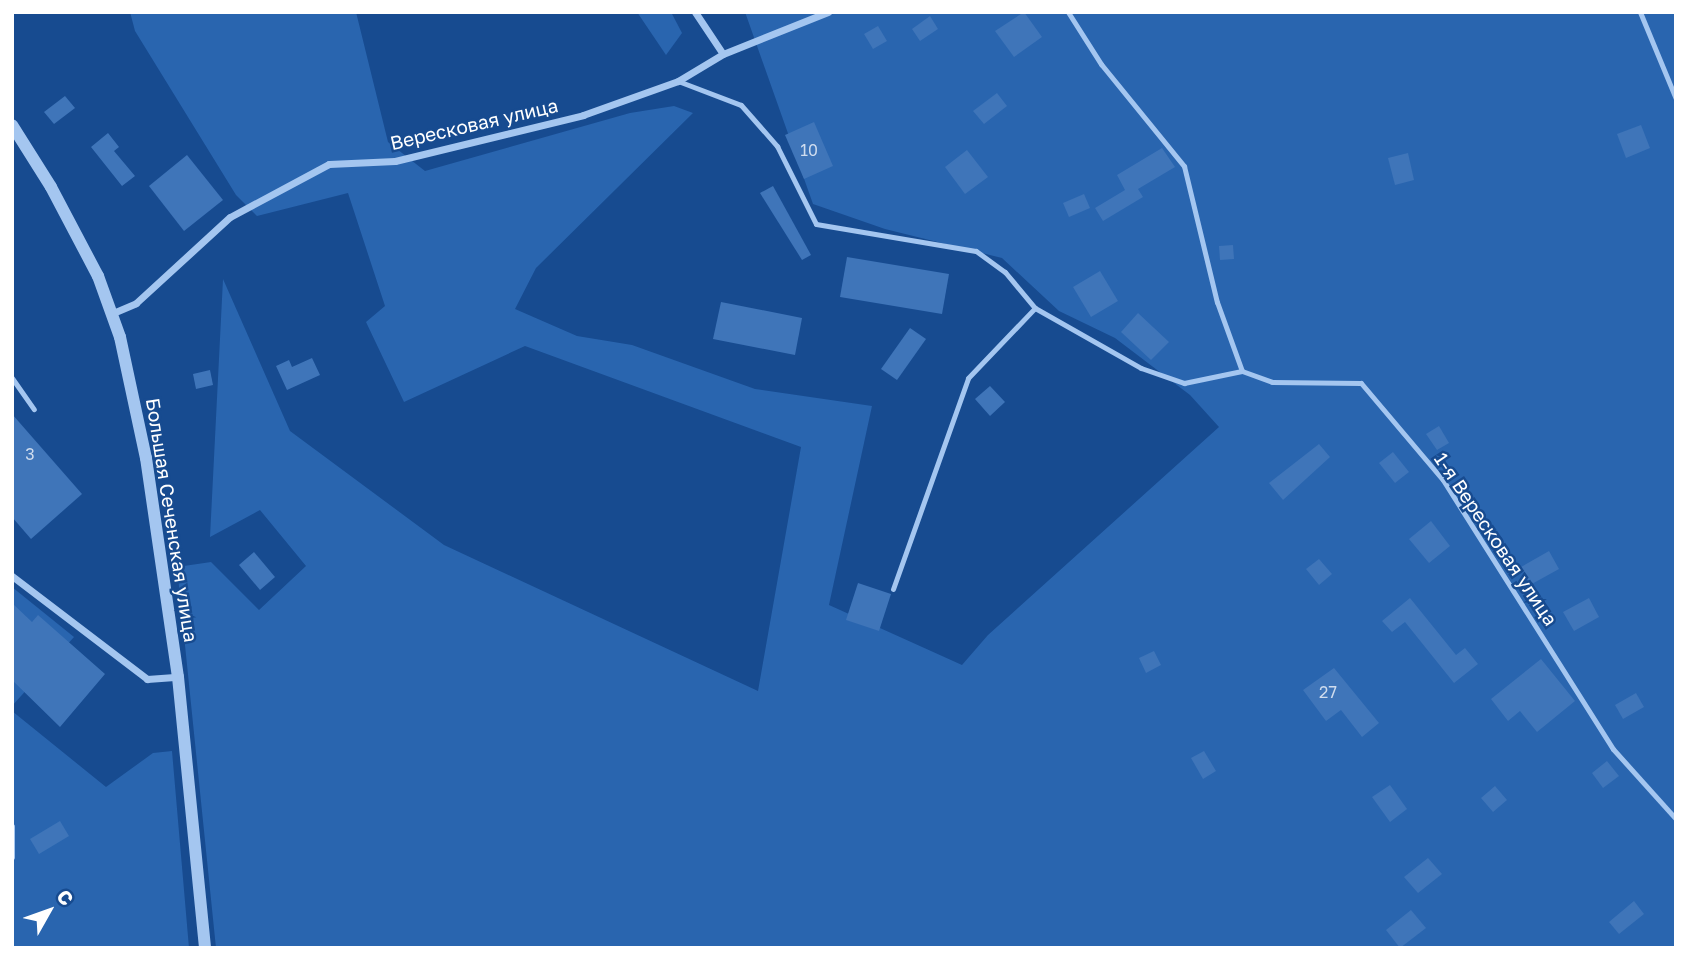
<!DOCTYPE html>
<html>
<head>
<meta charset="utf-8">
<style>
	body { margin:0 }
	#map { position:relative; width:1688px; height:960px; overflow:hidden; background:#174b90; font-family:"Golos Text",sans-serif }
	div>[style] { position:absolute }
	.green>* { inset:0; background:#2965af }
	.building>* { inset:0; background:#3f75b9 }
	.service>* { height:5px; margin:-2.5px; padding:0 2.5px; transform-origin:2.5px; border-radius:2.5px; background:#a4c6f0 }
	.minor>* { height:7px; margin:-3.5px; padding:0 3.5px; transform-origin:3.5px; border-radius:3.5px; background:#a4c6f0 }
	.tertiary>* { height:12px; margin:-6px; padding:0 6px; transform-origin:6px; border-radius:6px; background:#a4c6f0 }
	span { translate:-50% -50%; white-space:nowrap; text-align:center; line-height:1.15; -webkit-text-stroke:5px #174b90; paint-order:stroke }
	.number-label { font-size:16px; color:#cfdcee }
	.number-label span { -webkit-text-stroke-width:0 }
	.street-label { font-size:19px; color:#fff }
	.frame { position:absolute; inset:0; border:14px solid #fff; pointer-events:none }
	.north { position:absolute; left:14px; top:876px; width:70px; height:70px; -webkit-text-stroke:5px #174b90; paint-order:stroke; rotate:50deg; font-size:19px; font-weight:700; line-height:28px; text-align:center; color:#fff }
	.north::after { content:''; display:block; margin:auto; width:24px; height:32px; background:#fff; clip-path:polygon(50% 0,100% 100%,50% 72%,0 100%) }
</style>
</head>
<body>
<div id="map">
	<div class="green">
		<i style="clip-path:polygon(130px 12px,356px 12px,388px 142px,425px 171px,630px 113px,674px 106px,693px 113px,536px 268px,515px 309px,577px 336px,632px 345px,755px 389px,872px 406px,829px 605px,962px 665px,988px 635px,1219px 427px,1190px 395px,1115px 338px,1059px 311px,1002px 258px,885px 229px,813px 204px,745px 12px,1676px 12px,1676px 948px,216px 948px,177px 567px,211px 562px,259px 610px,306px 566px,260px 510px,210px 537px,223px 279px,290px 431px,444px 545px,758px 691px,801px 447px,525px 346px,404px 402px,366px 322px,385px 306px,348px 193px,257px 216px,236px 195px,135px 31px)"></i>
		<i style="clip-path:polygon(637px 12px,671px 12px,682px 33px,666px 55px)"></i>
		<i style="clip-path:polygon(12px 587px,74px 637px,12px 706px)"></i>
		<i style="clip-path:polygon(12px 711px,106px 787px,153px 753px,172px 751px,189px 948px,12px 948px)"></i>
	</div>
	<div class="building">
		<i style="clip-path:polygon(1024px 12px,1042px 37px,1014px 57px,995px 31px)"></i>
		<i style="clip-path:polygon(930px 16px,938px 29px,920px 41px,912px 29px)"></i>
		<i style="clip-path:polygon(878px 26px,887px 41px,873px 49px,864px 34px)"></i>
		<i style="clip-path:polygon(997px 93px,1007px 106px,984px 124px,973px 111px)"></i>
		<i style="clip-path:polygon(65px 96px,75px 108px,54px 124px,44px 112px)"></i>
		<i style="clip-path:polygon(814px 122px,833px 166px,804px 179px,785px 135px)"></i>
		<i style="clip-path:polygon(1641px 125px,1650px 148px,1626px 158px,1617px 134px)"></i>
		<i style="clip-path:polygon(108px 133px,119px 147px,114px 151px,135px 176px,122px 186px,91px 147px)"></i>
		<i style="clip-path:polygon(1162px 148px,1175px 167px,1138px 189px,1143px 197px,1103px 221px,1095px 208px,1125px 190px,1117px 175px)"></i>
		<i style="clip-path:polygon(967px 150px,988px 177px,965px 194px,945px 167px)"></i>
		<i style="clip-path:polygon(1408px 153px,1414px 180px,1395px 185px,1388px 158px)"></i>
		<i style="clip-path:polygon(187px 155px,223px 200px,184px 231px,149px 186px)"></i>
		<i style="clip-path:polygon(773px 186px,811px 255px,802px 260px,760px 193px)"></i>
		<i style="clip-path:polygon(1084px 194px,1090px 208px,1069px 217px,1063px 203px)"></i>
		<i style="clip-path:polygon(1233px 245px,1234px 259px,1220px 260px,1219px 246px)"></i>
		<i style="clip-path:polygon(847px 257px,949px 274px,942px 314px,840px 297px)"></i>
		<i style="clip-path:polygon(1100px 271px,1118px 301px,1091px 317px,1073px 287px)"></i>
		<i style="clip-path:polygon(721px 302px,802px 318px,795px 355px,713px 339px)"></i>
		<i style="clip-path:polygon(1138px 313px,1169px 342px,1151px 360px,1121px 332px)"></i>
		<i style="clip-path:polygon(910px 328px,926px 339px,897px 380px,881px 369px)"></i>
		<i style="clip-path:polygon(312px 358px,320px 375px,287px 390px,276px 366px,289px 360px,292px 367px)"></i>
		<i style="clip-path:polygon(210px 370px,213px 385px,196px 389px,193px 374px)"></i>
		<i style="clip-path:polygon(990px 386px,1005px 402px,990px 416px,975px 399px)"></i>
		<i style="clip-path:polygon(12px 414px,82px 494px,31px 539px,12px 517px)"></i>
		<i style="clip-path:polygon(1439px 426px,1449px 443px,1437px 450px,1426px 434px)"></i>
		<i style="clip-path:polygon(1319px 444px,1330px 457px,1283px 500px,1269px 483px)"></i>
		<i style="clip-path:polygon(1393px 452px,1409px 472px,1395px 483px,1379px 463px)"></i>
		<i style="clip-path:polygon(1431px 521px,1450px 546px,1429px 563px,1409px 539px)"></i>
		<i style="clip-path:polygon(1549px 551px,1559px 569px,1530px 585px,1521px 567px)"></i>
		<i style="clip-path:polygon(254px 552px,275px 577px,260px 590px,239px 565px)"></i>
		<i style="clip-path:polygon(1319px 559px,1332px 574px,1319px 585px,1306px 569px)"></i>
		<i style="clip-path:polygon(858px 583px,891px 594px,879px 631px,846px 620px)"></i>
		<i style="clip-path:polygon(1410px 598px,1456px 655px,1465px 648px,1478px 664px,1454px 683px,1405px 622px,1392px 632px,1382px 621px)"></i>
		<i style="clip-path:polygon(1589px 598px,1599px 617px,1574px 631px,1563px 612px)"></i>
		<i style="clip-path:polygon(12px 603px,32px 622px,38px 615px,105px 674px,60px 727px,12px 680px)"></i>
		<i style="clip-path:polygon(1154px 651px,1161px 665px,1146px 673px,1139px 658px)"></i>
		<i style="clip-path:polygon(1541px 659px,1575px 701px,1537px 732px,1520px 711px,1508px 721px,1491px 699px)"></i>
		<i style="clip-path:polygon(1334px 668px,1379px 723px,1362px 737px,1341px 710px,1326px 721px,1303px 690px)"></i>
		<i style="clip-path:polygon(1636px 693px,1644px 707px,1623px 719px,1615px 705px)"></i>
		<i style="clip-path:polygon(1204px 751px,1216px 771px,1203px 779px,1191px 758px)"></i>
		<i style="clip-path:polygon(1607px 761px,1619px 776px,1603px 788px,1592px 773px)"></i>
		<i style="clip-path:polygon(1390px 785px,1407px 809px,1390px 822px,1372px 797px)"></i>
		<i style="clip-path:polygon(1495px 786px,1507px 800px,1493px 812px,1481px 798px)"></i>
		<i style="clip-path:polygon(60px 821px,69px 836px,39px 854px,30px 839px)"></i>
		<i style="clip-path:polygon(1428px 858px,1442px 874px,1418px 893px,1404px 877px)"></i>
		<i style="clip-path:polygon(1634px 901px,1644px 914px,1619px 934px,1609px 922px)"></i>
		<i style="clip-path:polygon(1411px 910px,1426px 928px,1400px 948px,1386px 930px)"></i>
	</div>
	<div class="service">
		<i style="left:1068px;top:12px;width:62px;rotate:57.6deg"></i>
		<i style="left:1101px;top:64px;width:132px;rotate:50.9deg"></i>
		<i style="left:1184px;top:166px;width:140px;rotate:76.4deg"></i>
		<i style="left:1217px;top:302px;width:73px;rotate:70.1deg"></i>
		<i style="left:1640px;top:12px;width:94px;rotate:67.5deg"></i>
		<i style="left:678px;top:81px;width:67px;rotate:20.9deg"></i>
		<i style="left:741px;top:105px;width:55px;rotate:48.7deg"></i>
		<i style="left:777px;top:146px;width:87px;rotate:63.4deg"></i>
		<i style="left:816px;top:224px;width:162px;rotate:9.6deg"></i>
		<i style="left:976px;top:251px;width:36px;rotate:36deg"></i>
		<i style="left:1005px;top:272px;width:47px;rotate:50.2deg"></i>
		<i style="left:1035px;top:308px;width:122px;rotate:29.5deg"></i>
		<i style="left:1141px;top:368px;width:46px;rotate:19.2deg"></i>
		<i style="left:1184px;top:383px;width:59px;rotate:-11.7deg"></i>
		<i style="left:1242px;top:371px;width:32px;rotate:20deg"></i>
		<i style="left:1272px;top:382px;width:89px;rotate:0.6deg"></i>
		<i style="left:1361px;top:383px;width:127px;rotate:49.8deg"></i>
		<i style="left:1443px;top:480px;width:318px;rotate:57.7deg"></i>
		<i style="left:1613px;top:749px;width:94px;rotate:48deg"></i>
		<i style="left:12px;top:378px;width:38px;rotate:55deg"></i>
		<i style="left:893px;top:589px;width:224px;rotate:-70.4deg"></i>
		<i style="left:968px;top:378px;width:97px;rotate:-46.3deg"></i>
		<i style="left:12px;top:826px;width:31px;rotate:90deg"></i>
	</div>
	<div class="minor">
		<i style="left:695px;top:12px;width:50px;rotate:56.3deg"></i>
		<i style="left:113px;top:313px;width:25px;rotate:-23deg"></i>
		<i style="left:136px;top:303px;width:127px;rotate:-42.5deg"></i>
		<i style="left:230px;top:217px;width:112px;rotate:-28.2deg"></i>
		<i style="left:329px;top:164px;width:66px;rotate:-2.6deg"></i>
		<i style="left:395px;top:161px;width:194px;rotate:-13.7deg"></i>
		<i style="left:583px;top:115px;width:101px;rotate:-19.7deg"></i>
		<i style="left:678px;top:81px;width:52px;rotate:-31deg"></i>
		<i style="left:723px;top:54px;width:113px;rotate:-21.8deg"></i>
		<i style="left:12px;top:576px;width:170px;rotate:37.3deg"></i>
		<i style="left:147px;top:679px;width:31px;rotate:-4deg"></i>
	</div>
	<div class="tertiary">
		<i style="left:12px;top:125px;width:73px;rotate:57.8deg"></i>
		<i style="left:51px;top:187px;width:101px;rotate:62.2deg"></i>
		<i style="left:98px;top:276px;width:65px;rotate:70.2deg"></i>
		<i style="left:120px;top:337px;width:124px;rotate:77.9deg"></i>
		<i style="left:146px;top:458px;width:221px;rotate:81.7deg"></i>
		<i style="left:178px;top:677px;width:272px;rotate:84.3deg"></i>
	</div>
	<div class="number-label">
		<span style="left:809px;top:150px">10</span>
		<span style="left:30px;top:454px">3</span>
		<span style="left:1328px;top:692px">27</span>
	</div>
	<div class="street-label">
		<span style="left:474px;top:124px;rotate:-13deg">Вересковая улица</span>
		<span style="left:172px;top:520px;rotate:81deg">Большая Сеченская улица</span>
		<span style="left:1496px;top:539px;rotate:56deg">1-я Вересковая улица</span>
	</div>
	<div class="frame"></div>
	<div class="north">С</div>
</div>
</body>
</html>
